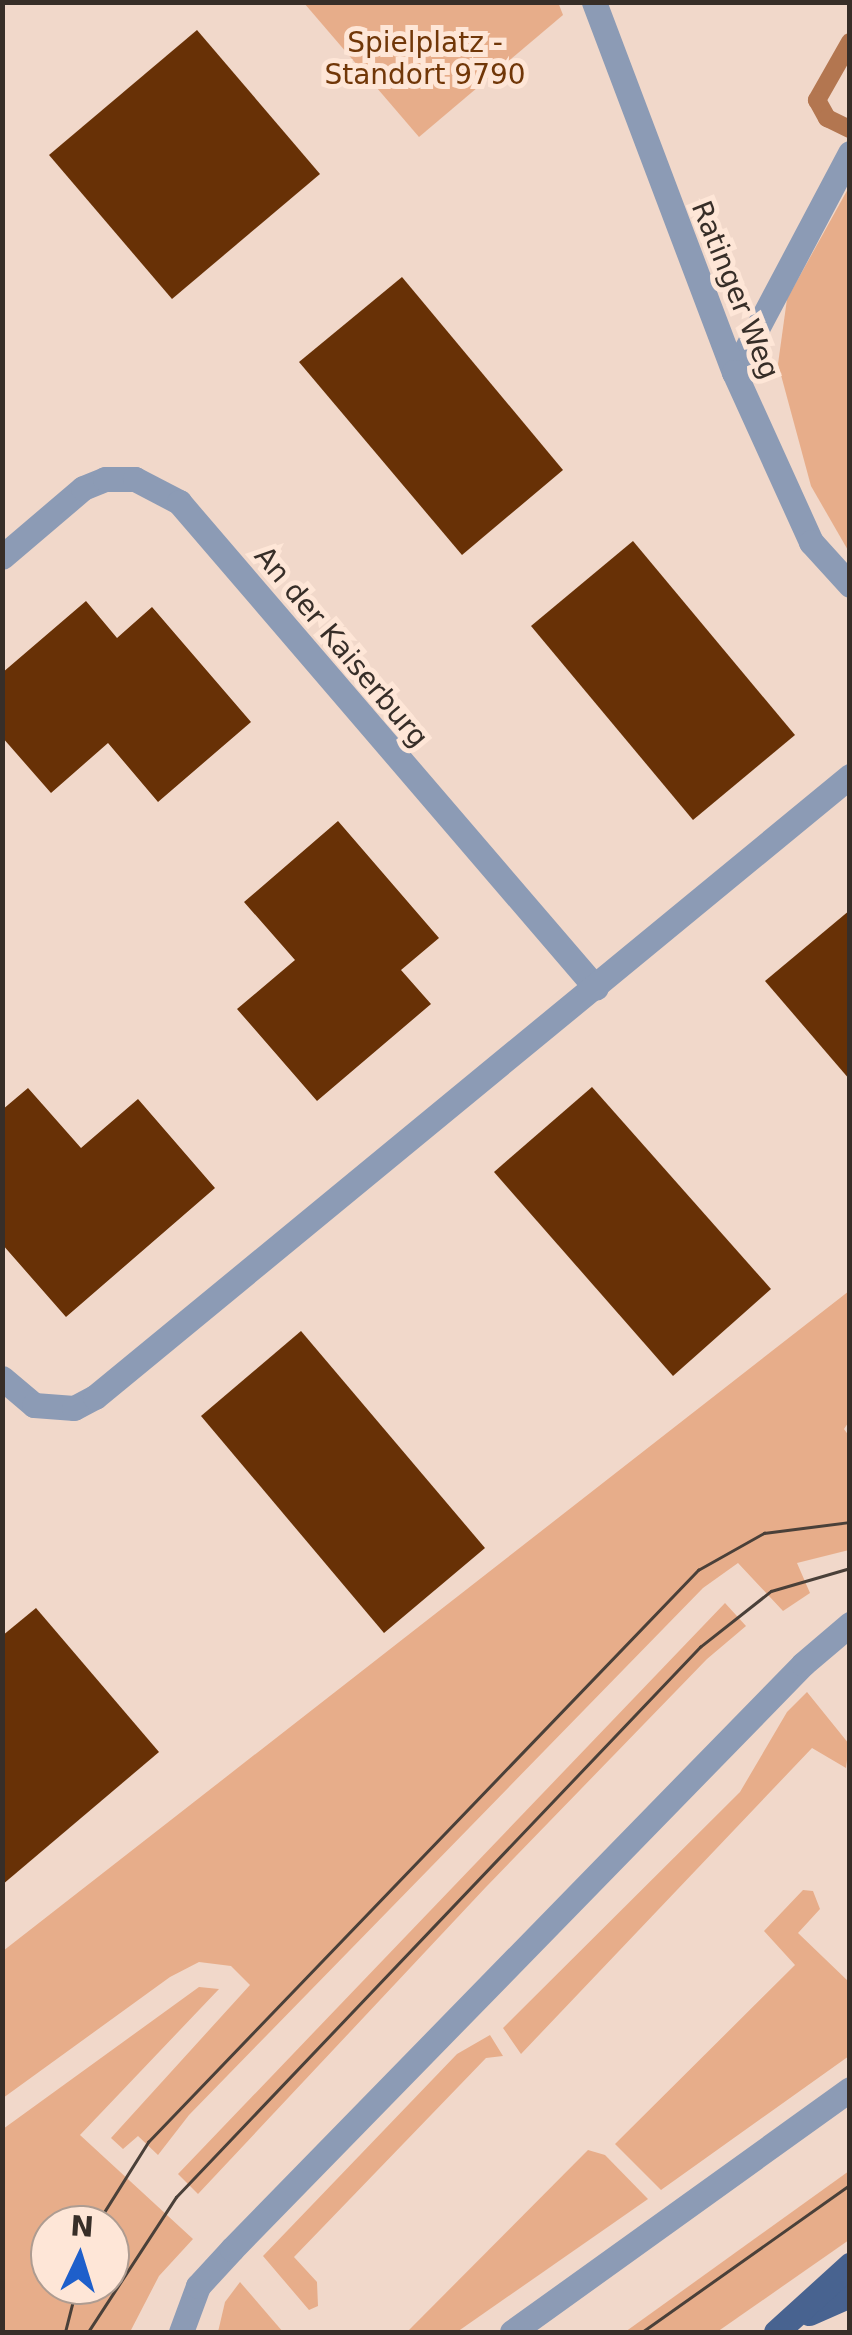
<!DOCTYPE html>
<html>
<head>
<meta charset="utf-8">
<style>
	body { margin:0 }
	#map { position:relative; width:852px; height:2335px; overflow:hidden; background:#f1d8ca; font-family:"DejaVu Sans",sans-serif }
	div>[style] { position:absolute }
	.green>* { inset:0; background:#e7ad8a }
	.stream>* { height:18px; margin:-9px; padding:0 9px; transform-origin:9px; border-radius:9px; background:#b37650 }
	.building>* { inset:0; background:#683106 }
	.lane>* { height:25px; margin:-12.5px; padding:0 12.5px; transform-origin:12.5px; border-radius:12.5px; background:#8c9bb5 }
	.street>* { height:25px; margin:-12.5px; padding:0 12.5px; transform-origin:12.5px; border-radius:12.5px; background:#8c9bb5 }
	.primary>* { height:25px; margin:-12.5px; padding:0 12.5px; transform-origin:12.5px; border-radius:12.5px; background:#486390 }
	.tram>* { height:2.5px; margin:-1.25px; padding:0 1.25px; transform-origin:1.25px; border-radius:1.25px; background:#4a4039 }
	span { translate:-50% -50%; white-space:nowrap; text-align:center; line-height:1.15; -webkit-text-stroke:10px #fee6d7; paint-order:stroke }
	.park-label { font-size:28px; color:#713708 }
	.street-label { font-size:28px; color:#372e28 }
	.frame { position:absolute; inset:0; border:5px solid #372e28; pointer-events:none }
	.north { position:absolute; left:30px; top:2205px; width:100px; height:100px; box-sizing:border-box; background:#fee6d7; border:2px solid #ae9c91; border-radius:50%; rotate:4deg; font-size:28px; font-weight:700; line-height:40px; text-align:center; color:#372e28 }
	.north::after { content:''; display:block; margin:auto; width:35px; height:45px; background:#1e5fcb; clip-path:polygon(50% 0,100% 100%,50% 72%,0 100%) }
</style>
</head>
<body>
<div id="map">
	<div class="green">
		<i style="clip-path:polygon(558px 2px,563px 15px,419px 137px,304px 3px)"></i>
		<i style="clip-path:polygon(849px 187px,850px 552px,849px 552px,811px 486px,778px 364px,787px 299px)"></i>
		<i style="clip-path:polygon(849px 1291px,850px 1420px,844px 1429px,849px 1436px,849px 1550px,797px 1563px,810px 1593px,783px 1611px,738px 1563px,703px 1588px,189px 2115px,158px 2155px,138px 2136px,123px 2149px,111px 2138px,250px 1985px,231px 1966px,199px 1962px,170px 1977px,3px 2098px,3px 1951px)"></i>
		<i style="clip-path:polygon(725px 1603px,746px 1626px,707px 1659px,486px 1887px,198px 2194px,178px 2174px)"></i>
		<i style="clip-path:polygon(807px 1692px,849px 1744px,846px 1768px,812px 1748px,521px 2054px,503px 2028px,740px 1792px,787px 1712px)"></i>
		<i style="clip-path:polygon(803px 1890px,813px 1891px,820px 1909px,798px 1933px,849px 1982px,849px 2056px,661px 2190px,615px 2144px,795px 1965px,764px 1931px)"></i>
		<i style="clip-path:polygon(evenodd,199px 1987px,219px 1989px,80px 2135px,193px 2239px,159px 2276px,130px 2332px,3px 2332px,3px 2129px,199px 1987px,50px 2225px,110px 2225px,110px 2285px,50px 2285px,50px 2225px)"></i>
		<i style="clip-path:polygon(490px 2035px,503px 2056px,486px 2058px,294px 2257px,317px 2282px,318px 2306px,309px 2310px,263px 2256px,457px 2054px)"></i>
		<i style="clip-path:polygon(588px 2150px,605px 2155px,648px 2199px,457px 2332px,407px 2332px)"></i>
		<i style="clip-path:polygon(849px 2171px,849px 2240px,717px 2332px,625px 2332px)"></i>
		<i style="clip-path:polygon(240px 2282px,283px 2332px,218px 2332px,225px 2302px)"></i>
	</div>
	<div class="stream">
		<i style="left:850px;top:42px;width:67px;rotate:119.6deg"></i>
		<i style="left:817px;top:100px;width:21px;rotate:61deg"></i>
		<i style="left:827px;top:118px;width:25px;rotate:26deg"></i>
	</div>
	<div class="building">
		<i style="clip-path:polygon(197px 30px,320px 174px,172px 299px,49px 155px)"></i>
		<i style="clip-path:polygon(402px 277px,563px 470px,462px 555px,299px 362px)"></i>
		<i style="clip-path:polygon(633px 541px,795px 735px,693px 820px,531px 626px)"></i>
		<i style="clip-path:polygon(86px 601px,117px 638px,152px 607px,251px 722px,158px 802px,108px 743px,51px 793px,2px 737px,2px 673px)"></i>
		<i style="clip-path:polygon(338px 821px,439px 938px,401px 970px,431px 1004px,317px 1101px,237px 1009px,295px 960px,244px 902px)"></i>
		<i style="clip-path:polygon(850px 910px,850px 1080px,765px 981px)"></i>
		<i style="clip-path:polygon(592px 1087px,771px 1289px,673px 1376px,494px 1172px)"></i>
		<i style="clip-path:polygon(28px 1088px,81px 1148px,138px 1099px,215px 1188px,66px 1317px,2px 1244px,2px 1110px)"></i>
		<i style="clip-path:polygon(301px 1331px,485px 1548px,384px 1633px,201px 1416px)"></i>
		<i style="clip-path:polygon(36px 1608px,159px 1752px,2px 1885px,2px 1636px)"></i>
	</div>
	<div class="lane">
		<i style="left:734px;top:372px;width:248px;rotate:-62.1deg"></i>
		<i style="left:181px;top:2332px;width:49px;rotate:-69.7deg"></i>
		<i style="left:198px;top:2286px;width:50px;rotate:-47.4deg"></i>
		<i style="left:232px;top:2249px;width:817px;rotate:-45.69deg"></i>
		<i style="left:803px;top:1664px;width:62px;rotate:-40.4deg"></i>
		<i style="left:512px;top:2332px;width:416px;rotate:-35.7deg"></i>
	</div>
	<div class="street">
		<i style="left:594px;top:2px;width:396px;rotate:69.3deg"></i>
		<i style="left:734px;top:372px;width:187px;rotate:65.6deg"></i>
		<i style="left:811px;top:542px;width:58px;rotate:47.8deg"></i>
		<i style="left:2px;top:557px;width:106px;rotate:-40.4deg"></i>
		<i style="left:83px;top:488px;width:24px;rotate:-22deg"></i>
		<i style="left:105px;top:479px;width:30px"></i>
		<i style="left:135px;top:479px;width:50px;rotate:27.6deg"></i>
		<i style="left:179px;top:502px;width:640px;rotate:49.37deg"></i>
		<i style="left:2px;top:1378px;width:42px;rotate:40.2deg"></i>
		<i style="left:34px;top:1405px;width:40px;rotate:4.3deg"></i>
		<i style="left:74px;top:1408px;width:24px;rotate:-28deg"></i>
		<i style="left:95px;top:1397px;width:978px;rotate:-39.44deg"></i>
	</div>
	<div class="primary">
		<i style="left:809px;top:2313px;width:45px;rotate:-23.7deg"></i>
		<i style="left:776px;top:2332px;width:100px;rotate:-42.2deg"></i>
	</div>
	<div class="tram">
		<i style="left:96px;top:2225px;width:98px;rotate:-57.9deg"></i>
		<i style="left:148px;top:2142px;width:794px;rotate:-46.12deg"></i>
		<i style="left:698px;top:1570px;width:76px;rotate:-29.3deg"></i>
		<i style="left:764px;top:1533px;width:87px;rotate:-7.3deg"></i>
		<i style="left:65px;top:2332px;width:49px;rotate:-75.7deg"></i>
		<i style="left:88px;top:2332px;width:161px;rotate:-56.9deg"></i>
		<i style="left:176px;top:2197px;width:760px;rotate:-46.39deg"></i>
		<i style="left:700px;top:1647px;width:90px;rotate:-38.3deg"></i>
		<i style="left:771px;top:1591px;width:82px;rotate:-16.2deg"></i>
		<i style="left:642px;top:2332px;width:255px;rotate:-35.3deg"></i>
	</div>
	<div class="park-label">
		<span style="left:425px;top:59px">Spielplatz -<br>Standort 9790</span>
	</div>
	<div class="street-label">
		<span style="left:735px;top:290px;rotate:68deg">Ratinger Weg</span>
		<span style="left:341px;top:647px;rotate:50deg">An der Kaiserburg</span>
	</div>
	<div class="frame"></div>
	<div class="north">N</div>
</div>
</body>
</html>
